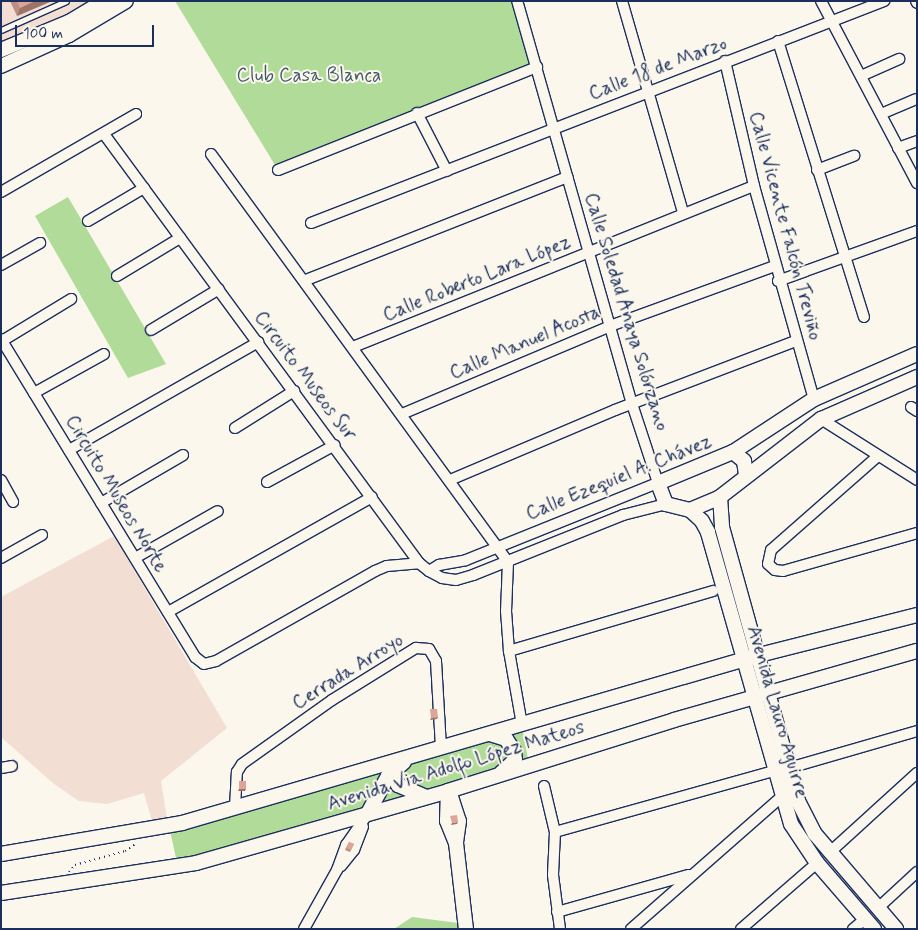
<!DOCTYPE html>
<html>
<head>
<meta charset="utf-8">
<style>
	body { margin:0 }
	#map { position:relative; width:918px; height:930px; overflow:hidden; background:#fbf7ec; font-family:Mynerve,sans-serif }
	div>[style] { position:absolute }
	.built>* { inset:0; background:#f2ded2 }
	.green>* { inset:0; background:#b0db98 }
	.path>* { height:2px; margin-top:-1px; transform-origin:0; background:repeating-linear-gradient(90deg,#1b2f5e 0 1px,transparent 0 5px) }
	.roads { filter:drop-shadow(1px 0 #1b2f5e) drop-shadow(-1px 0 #1b2f5e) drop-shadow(0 1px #1b2f5e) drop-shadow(0 -1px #1b2f5e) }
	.lane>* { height:5px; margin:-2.5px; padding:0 2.5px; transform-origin:2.5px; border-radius:2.5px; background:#fbf7ec }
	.street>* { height:10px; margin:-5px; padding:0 5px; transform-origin:5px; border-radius:5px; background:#fbf7ec }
	.secondary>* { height:14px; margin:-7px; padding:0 7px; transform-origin:7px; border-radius:7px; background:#fbf7ec }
	.wall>* { inset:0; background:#be8e82 }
	.shaded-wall>* { inset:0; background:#9b746a }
	.building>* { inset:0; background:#dda597 }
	span { translate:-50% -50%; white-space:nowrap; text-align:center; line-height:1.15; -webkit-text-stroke:4px #fbf7ec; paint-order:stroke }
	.street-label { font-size:19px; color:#1b2f5e }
	.park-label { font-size:19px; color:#405a6c }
	.frame { position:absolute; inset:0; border:2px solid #1b2f5e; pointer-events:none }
	.scale { position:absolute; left:15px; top:25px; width:139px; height:22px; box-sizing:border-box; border:2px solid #1b2f5e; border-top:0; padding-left:6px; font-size:15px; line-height:18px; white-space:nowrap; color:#1b2f5e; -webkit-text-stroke:4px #fbf7ec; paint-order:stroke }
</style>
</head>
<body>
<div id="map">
	<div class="built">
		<i style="clip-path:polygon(1px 1px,104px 1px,1px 50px)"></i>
		<i style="clip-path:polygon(114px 536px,227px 728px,161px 781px,168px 825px,154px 828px,144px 793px,107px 804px,79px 801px,54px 784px,1px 737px,1px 597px)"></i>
	</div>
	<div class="green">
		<i style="clip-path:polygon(175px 1px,518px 1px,537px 67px,278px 170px)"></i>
		<i style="clip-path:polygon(68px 197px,166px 364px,128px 378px,35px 216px)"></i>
		<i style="clip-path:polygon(522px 725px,529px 766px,178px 867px,169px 826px)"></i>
		<i style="clip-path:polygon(412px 917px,466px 924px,466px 929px,394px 929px)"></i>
	</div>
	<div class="path">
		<i style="left:69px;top:872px;width:9px;rotate:-49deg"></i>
		<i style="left:75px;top:865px;width:52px;rotate:-15.6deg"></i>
		<i style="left:125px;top:851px;width:14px;rotate:-34deg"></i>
	</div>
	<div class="roads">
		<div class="lane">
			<i style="left:1px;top:30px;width:71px;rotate:-24deg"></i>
		</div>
		<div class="street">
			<i style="left:622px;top:1px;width:221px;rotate:73.9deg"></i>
			<i style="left:821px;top:1px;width:206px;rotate:62.2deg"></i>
			<i style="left:916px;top:1px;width:2px;rotate:63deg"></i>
			<i style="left:778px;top:41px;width:289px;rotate:72.7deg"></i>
			<i style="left:725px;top:61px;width:128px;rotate:76.9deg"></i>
			<i style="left:754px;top:186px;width:221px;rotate:74.3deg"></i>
			<i style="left:861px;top:76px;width:42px;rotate:-24.1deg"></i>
			<i style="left:417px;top:113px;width:65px;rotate:62.7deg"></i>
			<i style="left:881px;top:114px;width:38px;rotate:-23deg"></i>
			<i style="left:104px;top:134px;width:532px;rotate:53.71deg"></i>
			<i style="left:419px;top:563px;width:13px;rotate:39deg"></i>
			<i style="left:429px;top:571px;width:15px;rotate:28deg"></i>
			<i style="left:442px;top:578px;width:14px;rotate:8deg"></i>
			<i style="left:456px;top:580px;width:18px;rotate:-16deg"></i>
			<i style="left:473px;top:575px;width:162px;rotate:-21.8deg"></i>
			<i style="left:623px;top:515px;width:44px;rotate:-14.3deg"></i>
			<i style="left:898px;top:148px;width:20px;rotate:-20deg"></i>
			<i style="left:211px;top:154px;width:505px;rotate:53.95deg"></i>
			<i style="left:508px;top:562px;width:49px;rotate:92.3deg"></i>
			<i style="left:506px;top:611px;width:40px;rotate:85.7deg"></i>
			<i style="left:509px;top:651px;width:75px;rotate:80deg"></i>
			<i style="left:278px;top:170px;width:279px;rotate:-21.7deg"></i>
			<i style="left:817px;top:170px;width:40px;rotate:-21deg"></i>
			<i style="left:1px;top:192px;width:156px;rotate:-30deg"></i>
			<i style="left:88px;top:221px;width:65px;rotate:-30.5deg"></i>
			<i style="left:311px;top:223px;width:615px;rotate:-21.18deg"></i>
			<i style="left:1px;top:265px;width:45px;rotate:-29.4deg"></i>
			<i style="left:117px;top:276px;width:74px;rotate:-31.1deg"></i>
			<i style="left:306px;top:280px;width:281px;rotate:-21.5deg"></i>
			<i style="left:778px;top:281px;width:148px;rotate:-19.8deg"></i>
			<i style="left:151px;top:330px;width:79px;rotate:-31.1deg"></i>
			<i style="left:1px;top:339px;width:373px;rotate:58.6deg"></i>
			<i style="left:195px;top:657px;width:11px;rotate:38deg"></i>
			<i style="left:204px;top:664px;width:12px;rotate:-14deg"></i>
			<i style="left:216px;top:661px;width:183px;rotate:-29.5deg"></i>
			<i style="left:375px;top:571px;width:13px;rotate:-23deg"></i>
			<i style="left:387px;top:566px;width:32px;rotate:-5deg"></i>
			<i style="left:2px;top:341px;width:81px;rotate:-31.3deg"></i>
			<i style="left:353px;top:347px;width:432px;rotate:-21.9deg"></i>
			<i style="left:34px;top:393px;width:80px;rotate:-29.1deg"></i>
			<i style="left:911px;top:407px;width:7px;rotate:34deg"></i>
			<i style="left:402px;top:414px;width:226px;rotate:-22.9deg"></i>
			<i style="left:610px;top:326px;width:176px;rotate:-20deg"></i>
			<i style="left:821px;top:419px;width:114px;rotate:32.4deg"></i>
			<i style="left:235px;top:428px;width:70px;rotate:-32.1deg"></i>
			<i style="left:69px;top:450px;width:218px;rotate:-29.7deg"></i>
			<i style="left:878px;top:456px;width:142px;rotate:138.7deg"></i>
			<i style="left:771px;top:550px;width:14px;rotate:102deg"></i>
			<i style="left:768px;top:564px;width:9px;rotate:41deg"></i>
			<i style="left:775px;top:570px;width:8px;rotate:7deg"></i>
			<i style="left:783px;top:571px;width:139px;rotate:-15.8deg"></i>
			<i style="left:1px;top:480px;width:25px;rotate:61deg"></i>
			<i style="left:450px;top:480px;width:179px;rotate:-23deg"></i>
			<i style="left:615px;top:410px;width:194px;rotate:-20.9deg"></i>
			<i style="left:267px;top:482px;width:77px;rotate:-28.6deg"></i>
			<i style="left:101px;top:503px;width:95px;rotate:-30.3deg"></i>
			<i style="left:1px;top:558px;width:47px;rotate:-29.3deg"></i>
			<i style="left:135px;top:558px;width:95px;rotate:-29.5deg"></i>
			<i style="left:429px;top:571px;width:12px;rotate:-31deg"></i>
			<i style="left:439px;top:565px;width:27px;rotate:-10deg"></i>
			<i style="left:466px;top:560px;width:207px;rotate:-21.9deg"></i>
			<i style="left:658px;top:483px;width:83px;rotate:-108.2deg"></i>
			<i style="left:632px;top:404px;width:419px;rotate:-105.9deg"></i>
			<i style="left:168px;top:612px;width:234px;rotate:-29.4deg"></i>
			<i style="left:509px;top:651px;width:213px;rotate:-16.4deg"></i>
			<i style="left:1px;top:768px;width:11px;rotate:-10deg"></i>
			<i style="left:789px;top:768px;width:133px;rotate:-16.1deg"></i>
			<i style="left:544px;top:786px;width:47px;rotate:76.6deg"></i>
			<i style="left:555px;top:832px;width:43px;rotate:92.7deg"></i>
			<i style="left:553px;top:875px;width:54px;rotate:82.6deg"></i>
			<i style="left:235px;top:808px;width:36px;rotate:-87deg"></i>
			<i style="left:237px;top:772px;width:9px;rotate:-58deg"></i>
			<i style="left:242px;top:764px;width:110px;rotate:-35.4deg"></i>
			<i style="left:332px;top:700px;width:99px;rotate:-31.8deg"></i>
			<i style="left:416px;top:648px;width:13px;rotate:4deg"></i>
			<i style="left:429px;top:649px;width:14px;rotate:60deg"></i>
			<i style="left:436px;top:661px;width:87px;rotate:86.7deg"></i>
			<i style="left:555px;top:832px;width:227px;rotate:-15.6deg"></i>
			<i style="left:829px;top:853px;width:119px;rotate:-42.3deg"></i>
			<i style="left:341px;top:866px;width:21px;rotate:-51deg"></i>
			<i style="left:354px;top:850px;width:25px;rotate:-69deg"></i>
			<i style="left:878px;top:908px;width:53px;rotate:-42.7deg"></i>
			<i style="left:557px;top:912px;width:137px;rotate:-15.7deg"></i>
			<i style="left:304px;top:929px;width:68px;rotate:-60.8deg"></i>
			<i style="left:337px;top:870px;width:27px;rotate:-70deg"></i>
			<i style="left:346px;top:845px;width:39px;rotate:-55deg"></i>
			<i style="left:631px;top:929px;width:200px;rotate:-41.3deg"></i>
			<i style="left:741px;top:929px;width:101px;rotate:-41deg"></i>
			<i style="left:853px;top:929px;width:16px;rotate:-40deg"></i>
		</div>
		<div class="secondary">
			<i style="left:1px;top:50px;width:74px;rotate:-22.4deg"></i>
			<i style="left:69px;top:22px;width:41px;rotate:-31deg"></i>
			<i style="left:1px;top:66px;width:75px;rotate:-24.5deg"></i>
			<i style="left:69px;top:35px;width:66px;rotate:-30.8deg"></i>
			<i style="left:733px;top:452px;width:14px;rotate:39deg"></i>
			<i style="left:744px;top:461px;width:14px;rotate:82deg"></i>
			<i style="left:720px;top:497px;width:30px;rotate:86deg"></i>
			<i style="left:722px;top:527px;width:284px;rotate:74.5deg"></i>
			<i style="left:798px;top:801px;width:37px;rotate:63deg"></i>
			<i style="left:815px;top:834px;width:125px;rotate:49.5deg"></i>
			<i style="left:690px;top:510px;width:33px;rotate:-23deg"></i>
			<i style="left:720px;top:497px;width:128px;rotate:-37.7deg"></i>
			<i style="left:821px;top:419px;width:105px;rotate:-23.6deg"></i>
			<i style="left:490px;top:734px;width:17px;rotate:17deg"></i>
			<i style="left:506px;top:739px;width:14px;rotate:56deg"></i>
			<i style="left:514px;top:751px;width:9px;rotate:84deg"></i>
			<i style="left:515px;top:760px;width:19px;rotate:137deg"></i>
			<i style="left:393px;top:771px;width:15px;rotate:70deg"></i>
			<i style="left:398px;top:785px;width:30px;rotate:23deg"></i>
			<i style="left:448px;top:791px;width:30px;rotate:92deg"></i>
			<i style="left:447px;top:821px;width:24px;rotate:68deg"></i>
			<i style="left:456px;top:843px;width:87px;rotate:83.4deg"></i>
			<i style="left:451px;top:797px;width:25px;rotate:72deg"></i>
			<i style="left:459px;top:821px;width:21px;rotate:98deg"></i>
			<i style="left:368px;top:813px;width:42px;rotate:-61.6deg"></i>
			<i style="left:388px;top:776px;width:21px;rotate:-41deg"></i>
			<i style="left:1px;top:854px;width:184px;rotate:-9.7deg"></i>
			<i style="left:182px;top:823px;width:601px;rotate:-16.23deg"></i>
			<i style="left:759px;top:655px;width:163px;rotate:-14.2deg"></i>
			<i style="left:1px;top:893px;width:197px;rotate:-8.7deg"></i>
			<i style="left:196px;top:863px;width:262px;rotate:-15.9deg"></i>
			<i style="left:448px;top:791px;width:237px;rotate:-17.4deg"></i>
			<i style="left:674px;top:720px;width:253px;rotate:-15.9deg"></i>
			<i style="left:874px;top:929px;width:87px;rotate:-130.8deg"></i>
			<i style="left:817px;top:863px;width:47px;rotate:-123.7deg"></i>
			<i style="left:791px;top:824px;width:304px;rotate:-105.9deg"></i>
			<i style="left:708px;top:532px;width:13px;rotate:-119deg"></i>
			<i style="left:702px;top:521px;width:16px;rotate:-137deg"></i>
			<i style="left:690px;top:510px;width:25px;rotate:-166deg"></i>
			<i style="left:666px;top:504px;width:22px;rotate:-111deg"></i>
			<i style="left:658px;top:483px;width:81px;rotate:-22.5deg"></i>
			<i style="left:733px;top:452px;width:97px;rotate:-33.2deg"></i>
			<i style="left:814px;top:399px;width:112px;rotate:-23.6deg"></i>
		</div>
	</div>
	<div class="wall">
		<i style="clip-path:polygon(10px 1px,52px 1px,17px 16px)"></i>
		<i style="clip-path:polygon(349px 842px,354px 844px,350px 852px,345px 850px)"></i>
	</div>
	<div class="shaded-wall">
		<i style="clip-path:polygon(35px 1px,52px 1px,17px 16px,20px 8px)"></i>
		<i style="clip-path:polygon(438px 717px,437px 719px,430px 720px,431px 718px)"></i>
		<i style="clip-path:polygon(239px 789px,246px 789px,245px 791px,238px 791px)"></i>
		<i style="clip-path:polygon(458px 822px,457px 824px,451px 825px,452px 823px)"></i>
	</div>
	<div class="building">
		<i style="clip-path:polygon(17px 1px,35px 1px,20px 8px)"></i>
		<i style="clip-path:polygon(430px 709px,437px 709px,438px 717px,431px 718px)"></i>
		<i style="clip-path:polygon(239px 781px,246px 781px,246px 789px,239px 789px)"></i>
		<i style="clip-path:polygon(457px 815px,458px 822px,452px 823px,450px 816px)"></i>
		<i style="clip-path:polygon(349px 842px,354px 844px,351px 850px,346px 848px)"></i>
	</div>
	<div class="street-label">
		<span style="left:658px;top:69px;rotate:-21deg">Calle 18 de Marzo</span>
		<span style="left:785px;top:226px;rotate:75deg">Calle Vicente Falcón Treviño</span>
		<span style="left:477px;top:279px;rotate:-22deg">Calle Roberto Lara López</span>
		<span style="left:626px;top:312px;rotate:73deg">Calle Soledad Anaya Solórzano</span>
		<span style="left:525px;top:343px;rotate:-23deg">Calle Manuel Acosta</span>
		<span style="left:305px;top:376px;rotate:53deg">Circuito Museos Sur</span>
		<span style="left:619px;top:478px;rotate:-22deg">Calle Ezequiel A. Chávez</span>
		<span style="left:116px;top:494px;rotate:59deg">Circuito Museos Norte</span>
		<span style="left:348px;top:672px;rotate:-32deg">Cerrada Arroyo</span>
		<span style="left:777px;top:712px;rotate:74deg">Avenida Lauro Aguirre</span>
		<span style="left:456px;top:766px;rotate:-17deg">Avenida Via Adolfo López Mateos</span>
	</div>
	<div class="park-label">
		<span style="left:309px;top:76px">Club Casa Blanca</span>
	</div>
	<div class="frame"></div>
	<div class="scale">100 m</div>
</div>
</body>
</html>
